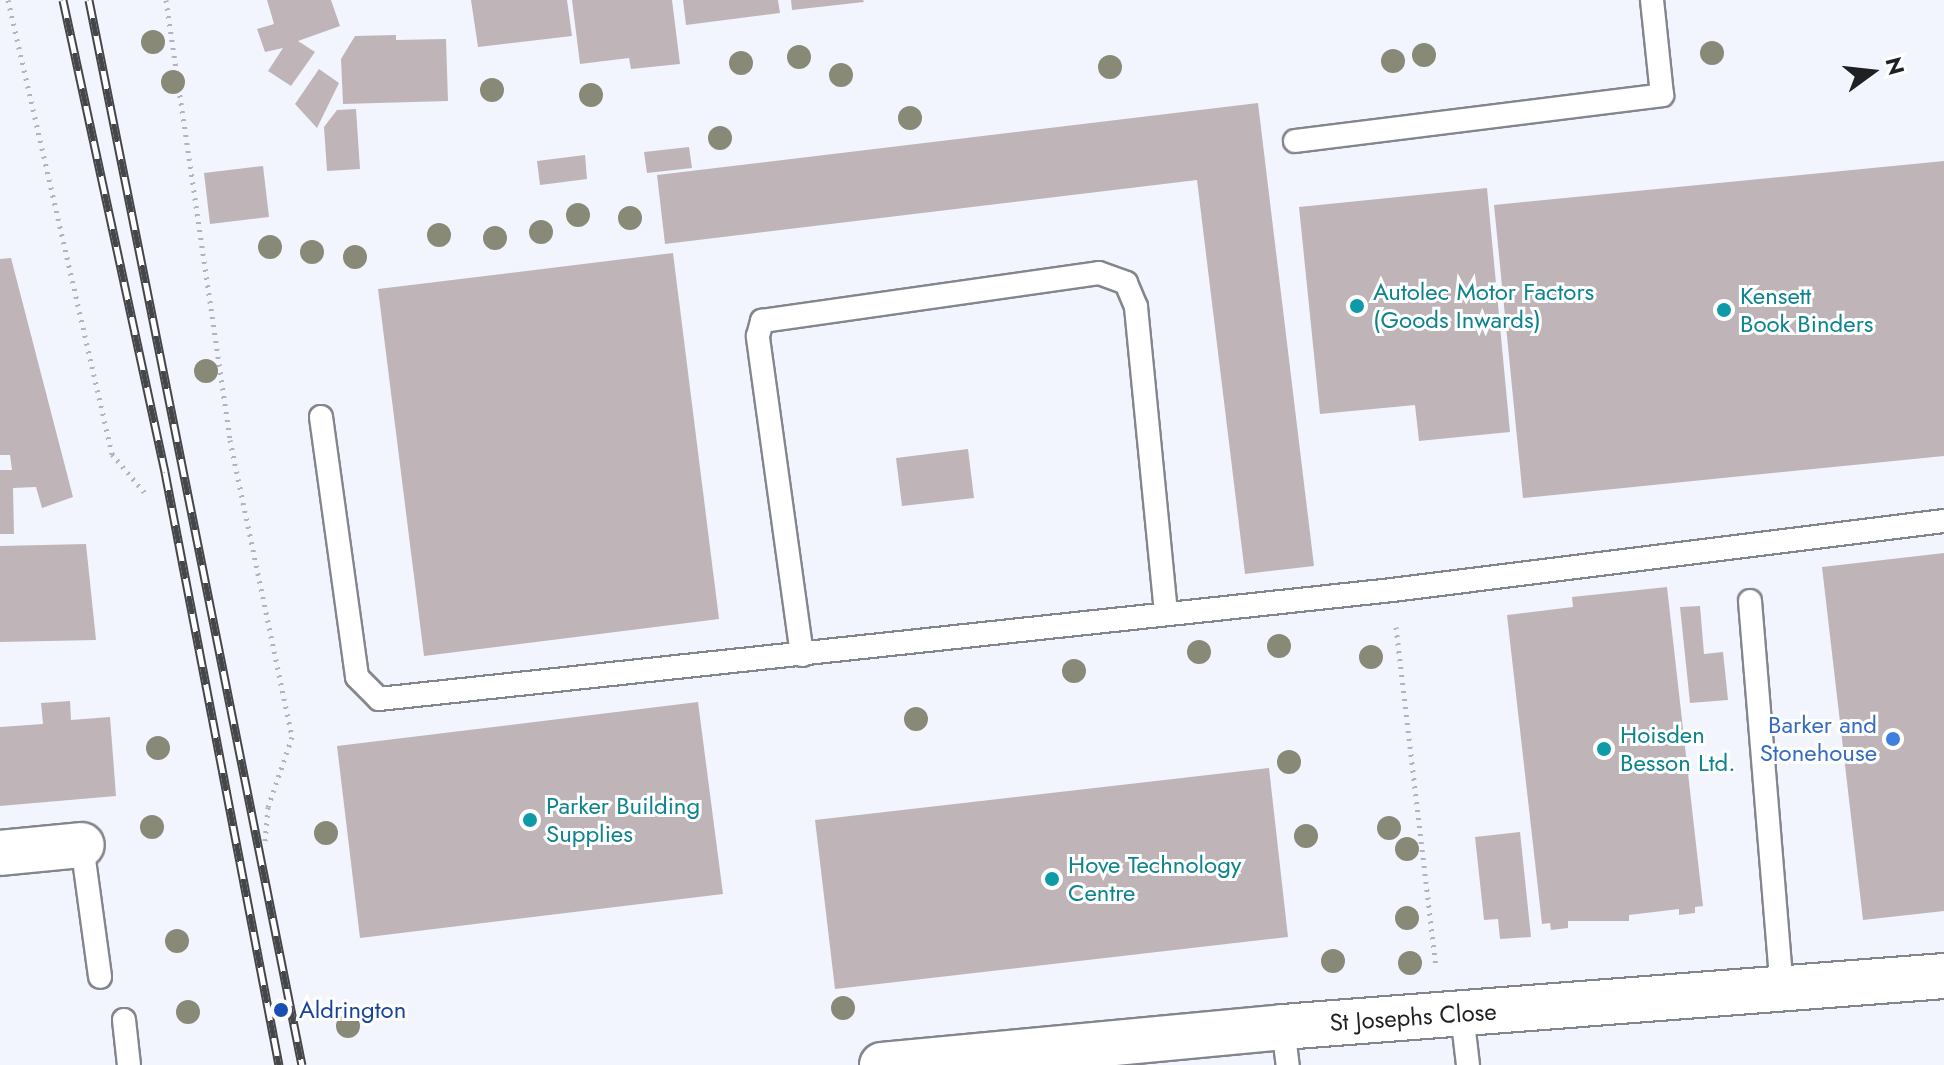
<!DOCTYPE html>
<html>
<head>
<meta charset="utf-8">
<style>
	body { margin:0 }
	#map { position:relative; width:1944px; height:1065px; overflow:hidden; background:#f2f5fe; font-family:Jost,sans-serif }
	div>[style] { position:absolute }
	.building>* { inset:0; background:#bfb5b8 }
	.path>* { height:5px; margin-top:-2.5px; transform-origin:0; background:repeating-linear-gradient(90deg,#b1b4bb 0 2px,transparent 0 8px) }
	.roads { filter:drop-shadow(2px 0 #84868e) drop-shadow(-2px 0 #84868e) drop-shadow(0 2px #84868e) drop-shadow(0 -2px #84868e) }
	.lane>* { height:22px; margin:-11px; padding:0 11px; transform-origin:11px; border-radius:11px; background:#fff }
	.street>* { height:44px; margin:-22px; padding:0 22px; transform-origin:22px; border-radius:22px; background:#fff }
	.rail>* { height:9px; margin-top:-4.5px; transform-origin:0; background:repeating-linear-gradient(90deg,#fff 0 18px,#44464a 0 36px); box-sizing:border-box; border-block:2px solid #44464a }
	.trees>* { width:24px; height:24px; margin:-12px; border-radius:50%; background:#888977 }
	.dots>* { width:22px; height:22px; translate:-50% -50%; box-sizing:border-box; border:4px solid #fff; border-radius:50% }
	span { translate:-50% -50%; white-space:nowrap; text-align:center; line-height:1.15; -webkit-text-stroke:6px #fff; paint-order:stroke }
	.culture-label { font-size:24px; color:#0d838f }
	.left { translate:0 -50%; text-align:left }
	.shop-label { font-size:24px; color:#366cbe }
	.right { translate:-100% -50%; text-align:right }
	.transit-label { font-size:24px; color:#164399 }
	.street-label { font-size:24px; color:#1f2023 }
	.north { position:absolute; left:1832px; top:32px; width:80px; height:80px; -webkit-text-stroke:6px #fff; paint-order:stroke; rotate:75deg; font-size:22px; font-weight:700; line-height:32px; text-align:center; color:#1f2023 }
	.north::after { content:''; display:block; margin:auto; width:28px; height:36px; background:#1f2023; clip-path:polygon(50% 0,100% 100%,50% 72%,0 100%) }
</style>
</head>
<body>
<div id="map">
	<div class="building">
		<i style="clip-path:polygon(267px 0,331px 0,340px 26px,298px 41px,315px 52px,291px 86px,268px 71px,283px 48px,265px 52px,257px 29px,274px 24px)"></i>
		<i style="clip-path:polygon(471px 0,567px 0,572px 36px,478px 47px)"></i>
		<i style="clip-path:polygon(572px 0,672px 0,680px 64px,631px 69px,629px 58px,580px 64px)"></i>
		<i style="clip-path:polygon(683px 0,778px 0,780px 13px,686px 25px)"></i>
		<i style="clip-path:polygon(791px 0,863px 0,864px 2px,792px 10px)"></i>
		<i style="clip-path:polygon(396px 35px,396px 40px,446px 39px,448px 101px,343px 104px,341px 59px,355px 36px)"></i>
		<i style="clip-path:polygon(319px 69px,339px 83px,317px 128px,295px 104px)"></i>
		<i style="clip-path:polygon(1258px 103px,1314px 566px,1245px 574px,1197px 180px,665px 244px,657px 175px)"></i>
		<i style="clip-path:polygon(356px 109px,360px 169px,327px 171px,324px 127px,337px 110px)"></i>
		<i style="clip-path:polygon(689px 147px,692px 168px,647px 173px,644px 152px)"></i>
		<i style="clip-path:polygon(585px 155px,587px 179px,540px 185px,537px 161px)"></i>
		<i style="clip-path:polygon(1944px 161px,1944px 456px,1523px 498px,1494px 205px)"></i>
		<i style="clip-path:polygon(263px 166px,269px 217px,210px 224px,204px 173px)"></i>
		<i style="clip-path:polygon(1487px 188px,1510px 432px,1419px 441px,1415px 405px,1320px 414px,1299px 207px)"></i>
		<i style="clip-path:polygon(673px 253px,719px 619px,424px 656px,378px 289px)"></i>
		<i style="clip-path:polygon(11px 258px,73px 497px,42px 508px,36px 487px,13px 488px,14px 534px,0 534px,0 470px,12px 470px,10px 455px,0 455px,0 259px)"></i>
		<i style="clip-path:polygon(968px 449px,974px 498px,902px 506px,896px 458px)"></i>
		<i style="clip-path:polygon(86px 544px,96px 640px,0 642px,0 546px)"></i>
		<i style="clip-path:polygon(1944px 553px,1944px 911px,1863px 920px,1822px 567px)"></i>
		<i style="clip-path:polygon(1667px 587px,1703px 906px,1695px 907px,1695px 913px,1679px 915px,1679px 909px,1629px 915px,1629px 921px,1568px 921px,1568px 928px,1551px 930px,1550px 923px,1542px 924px,1507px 615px,1573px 607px,1572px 597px)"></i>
		<i style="clip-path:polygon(1700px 606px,1704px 654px,1723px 652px,1728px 700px,1690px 703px,1680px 607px)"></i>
		<i style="clip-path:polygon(70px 701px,71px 720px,110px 717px,116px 796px,0 806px,0 727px,43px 724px,41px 703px)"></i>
		<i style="clip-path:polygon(698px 702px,723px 894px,360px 938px,337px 746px)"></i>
		<i style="clip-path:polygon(1269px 768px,1288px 937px,835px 989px,815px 820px)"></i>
		<i style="clip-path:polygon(1520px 832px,1531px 937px,1500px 939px,1498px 919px,1484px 920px,1475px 837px)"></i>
	</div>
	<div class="path">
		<i style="left:8px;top:0;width:466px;rotate:77.1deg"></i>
		<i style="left:112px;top:454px;width:51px;rotate:49.8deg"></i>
		<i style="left:166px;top:0;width:445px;rotate:81.7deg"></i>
		<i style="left:230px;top:440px;width:303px;rotate:78.2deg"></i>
		<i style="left:292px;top:737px;width:74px;rotate:108.9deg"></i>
		<i style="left:268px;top:807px;width:36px;rotate:95deg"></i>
		<i style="left:1396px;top:627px;width:341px;rotate:83.3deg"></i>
	</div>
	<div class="roads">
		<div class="lane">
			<i style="left:1295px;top:141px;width:370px;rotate:-7.1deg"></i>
			<i style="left:1662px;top:95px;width:96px;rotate:-96deg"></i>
			<i style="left:321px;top:417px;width:262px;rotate:82.1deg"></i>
			<i style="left:357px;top:677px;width:31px;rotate:45deg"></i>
			<i style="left:379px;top:699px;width:1019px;rotate:-6.14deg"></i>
			<i style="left:1392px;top:590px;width:556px;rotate:-7.13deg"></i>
			<i style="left:1750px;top:601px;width:388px;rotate:85.3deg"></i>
			<i style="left:802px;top:655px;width:322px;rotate:-97.9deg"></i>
			<i style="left:758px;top:336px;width:16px;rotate:-75deg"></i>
			<i style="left:762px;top:321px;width:340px;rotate:-8.1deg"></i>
			<i style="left:1099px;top:273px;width:29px;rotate:20deg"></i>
			<i style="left:1126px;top:283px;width:26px;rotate:67deg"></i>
			<i style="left:1136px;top:307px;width:308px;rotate:84.4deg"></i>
			<i style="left:82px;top:845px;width:133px;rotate:82.2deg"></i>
			<i style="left:1462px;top:1014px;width:51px;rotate:83.3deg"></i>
			<i style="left:124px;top:1020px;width:45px;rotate:83.7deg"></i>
			<i style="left:1283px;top:1027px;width:38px;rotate:83deg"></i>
		</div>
		<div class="street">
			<i style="left:0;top:853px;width:82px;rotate:-5.6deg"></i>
			<i style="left:882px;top:1065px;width:403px;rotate:-5.4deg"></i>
			<i style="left:1283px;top:1027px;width:663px;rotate:-4.41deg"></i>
		</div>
	</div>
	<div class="rail">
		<i style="left:63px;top:0;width:483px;rotate:77.8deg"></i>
		<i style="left:165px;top:472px;width:604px;rotate:79.12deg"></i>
		<i style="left:89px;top:0;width:1086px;rotate:78.69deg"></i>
	</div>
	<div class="trees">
		<i style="left:153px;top:42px"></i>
		<i style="left:1712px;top:53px"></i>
		<i style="left:1424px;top:55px"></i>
		<i style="left:799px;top:57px"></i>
		<i style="left:1393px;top:61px"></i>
		<i style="left:741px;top:63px"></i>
		<i style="left:1110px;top:67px"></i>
		<i style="left:841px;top:75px"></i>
		<i style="left:173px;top:82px"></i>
		<i style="left:492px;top:90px"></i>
		<i style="left:591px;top:95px"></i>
		<i style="left:910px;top:118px"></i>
		<i style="left:720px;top:138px"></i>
		<i style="left:578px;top:215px"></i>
		<i style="left:630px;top:218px"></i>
		<i style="left:541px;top:232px"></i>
		<i style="left:439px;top:235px"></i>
		<i style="left:495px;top:238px"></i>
		<i style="left:270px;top:247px"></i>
		<i style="left:312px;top:252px"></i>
		<i style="left:355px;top:257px"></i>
		<i style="left:206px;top:371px"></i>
		<i style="left:1279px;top:646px"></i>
		<i style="left:1199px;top:652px"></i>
		<i style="left:1371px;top:657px"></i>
		<i style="left:1074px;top:671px"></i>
		<i style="left:916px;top:719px"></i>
		<i style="left:158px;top:748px"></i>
		<i style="left:1289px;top:762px"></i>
		<i style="left:152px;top:827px"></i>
		<i style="left:1389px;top:828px"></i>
		<i style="left:326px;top:833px"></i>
		<i style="left:1306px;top:836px"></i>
		<i style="left:1407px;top:849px"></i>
		<i style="left:1407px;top:918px"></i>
		<i style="left:177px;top:941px"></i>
		<i style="left:1333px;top:961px"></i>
		<i style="left:1410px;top:963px"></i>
		<i style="left:843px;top:1008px"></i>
		<i style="left:188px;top:1012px"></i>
		<i style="left:348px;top:1026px"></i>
	</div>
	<div class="dots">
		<i style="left:1357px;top:306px;background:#0f9aa8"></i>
		<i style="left:1724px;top:310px;background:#0f9aa8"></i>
		<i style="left:1893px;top:739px;background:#3f7fe0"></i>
		<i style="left:1604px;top:749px;background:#0f9aa8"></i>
		<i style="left:530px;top:820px;background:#0f9aa8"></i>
		<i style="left:1052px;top:879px;background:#0f9aa8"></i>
		<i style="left:281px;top:1010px;background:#1a4fb4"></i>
	</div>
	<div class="culture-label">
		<span class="left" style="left:1373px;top:306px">Autolec Motor Factors<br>(Goods Inwards)</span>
		<span class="left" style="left:1740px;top:310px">Kensett<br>Book Binders</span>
		<span class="left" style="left:1620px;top:749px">Hoisden<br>Besson Ltd.</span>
		<span class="left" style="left:546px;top:820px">Parker Building<br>Supplies</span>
		<span class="left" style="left:1068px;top:879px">Hove Technology<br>Centre</span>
	</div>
	<div class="shop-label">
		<span class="right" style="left:1877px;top:739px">Barker and<br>Stonehouse</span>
	</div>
	<div class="transit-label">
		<span class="left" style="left:299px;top:1010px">Aldrington</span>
	</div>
	<div class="street-label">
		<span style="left:1413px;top:1017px;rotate:-4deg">St Josephs Close</span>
	</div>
	<div class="north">N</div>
</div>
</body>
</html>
